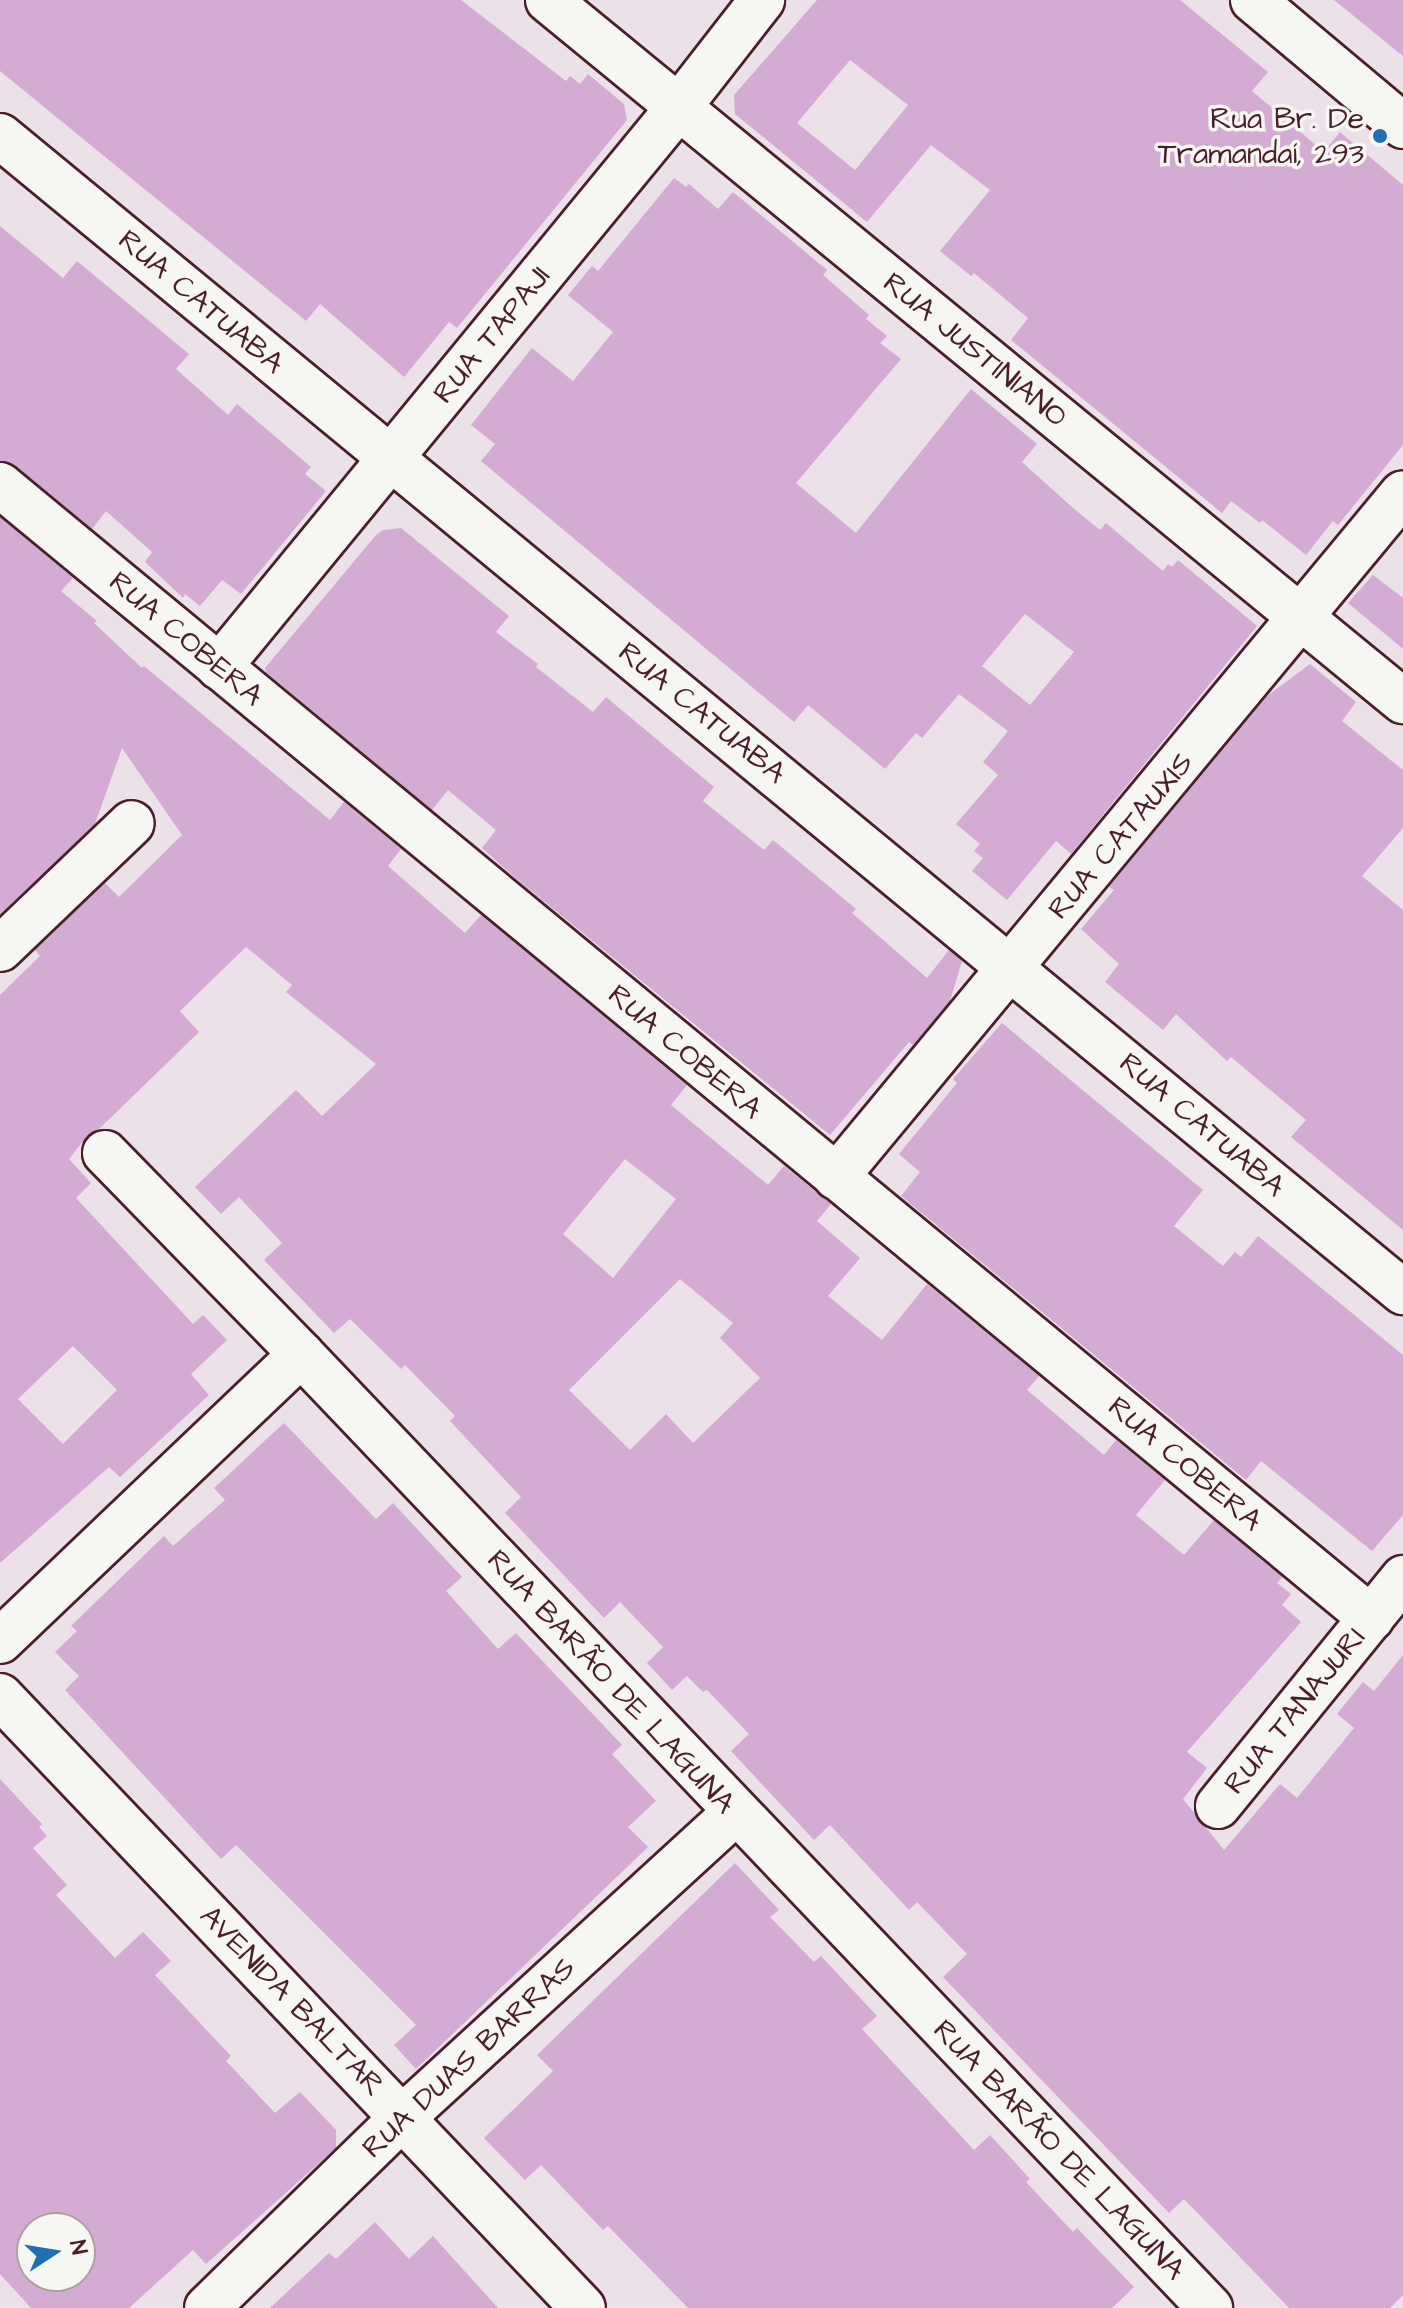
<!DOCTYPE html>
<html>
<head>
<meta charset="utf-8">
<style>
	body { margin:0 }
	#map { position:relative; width:1403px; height:2308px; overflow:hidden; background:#ece0e9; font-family:"Architects Daughter",sans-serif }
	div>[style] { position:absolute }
	.building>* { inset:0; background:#d3abd3 }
	.roads { filter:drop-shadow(2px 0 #4a1f2b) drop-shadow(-2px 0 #4a1f2b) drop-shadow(0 2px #4a1f2b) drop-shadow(0 -2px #4a1f2b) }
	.minor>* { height:44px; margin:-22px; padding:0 22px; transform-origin:22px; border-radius:22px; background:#f6f6f2 }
	.dots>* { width:22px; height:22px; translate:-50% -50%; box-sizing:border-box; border:4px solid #f6f6f2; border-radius:50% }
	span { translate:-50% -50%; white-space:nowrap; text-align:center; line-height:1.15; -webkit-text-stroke:7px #f6f6f2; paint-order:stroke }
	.poi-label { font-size:30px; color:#4a1f2b }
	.right { translate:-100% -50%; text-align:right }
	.street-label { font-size:30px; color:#4a1f2b }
	.north { position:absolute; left:16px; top:2212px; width:80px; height:80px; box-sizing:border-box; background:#f6f6f2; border:2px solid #b1a0a2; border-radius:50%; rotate:78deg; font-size:22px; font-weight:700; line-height:32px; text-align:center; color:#4a1f2b }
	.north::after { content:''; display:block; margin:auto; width:28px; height:36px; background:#1f6fb2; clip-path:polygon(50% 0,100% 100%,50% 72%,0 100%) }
</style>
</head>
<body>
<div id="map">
	<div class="building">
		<i style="clip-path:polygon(0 0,461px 0,566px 81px,570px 76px,580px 84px,588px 74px,624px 104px,627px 120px,457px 328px,449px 322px,404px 377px,320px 304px,306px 321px,0 71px)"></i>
		<i style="clip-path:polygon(evenodd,817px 0,1180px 0,1268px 72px,1252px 91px,1324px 152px,1340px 132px,1403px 185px,1403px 445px,1338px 525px,1333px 521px,1306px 555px,1262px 520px,1260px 523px,1231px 501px,1222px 513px,1011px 340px,1028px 318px,974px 273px,971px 276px,940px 251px,990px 190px,931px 145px,867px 222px,735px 114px,734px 95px,817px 0,850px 60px,908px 105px,855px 170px,797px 123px,850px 60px)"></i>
		<i style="clip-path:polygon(1334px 0,1403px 0,1403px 56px)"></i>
		<i style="clip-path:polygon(evenodd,674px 178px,686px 187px,689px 184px,718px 209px,733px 192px,827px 270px,823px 275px,869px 315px,866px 319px,887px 336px,880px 343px,901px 359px,796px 483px,856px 533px,971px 389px,1037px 444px,1022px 462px,1073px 508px,1100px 530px,1106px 523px,1163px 571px,1168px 564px,1172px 567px,1178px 560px,1257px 626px,1071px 854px,1056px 841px,1007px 900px,972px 871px,983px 858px,974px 851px,980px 844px,956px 824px,998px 775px,983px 762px,1008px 731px,959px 694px,922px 738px,916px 733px,885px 769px,808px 705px,794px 722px,481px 461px,495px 444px,471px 425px,532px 348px,573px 381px,613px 332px,568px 295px,592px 266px,598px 271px,674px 178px,1025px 614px,1074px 652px,1030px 705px,982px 666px,1025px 614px)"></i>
		<i style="clip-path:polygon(0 226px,63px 278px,77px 261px,189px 354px,176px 369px,228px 415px,237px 404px,311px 467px,305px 474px,326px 491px,241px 594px,222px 580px,200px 606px,185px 594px,183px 598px,145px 562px,152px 552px,106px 511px,92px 529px,16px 466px,0 461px)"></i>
		<i style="clip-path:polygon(evenodd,0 517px,73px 578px,61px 591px,97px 621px,94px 623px,142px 668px,144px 666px,330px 820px,344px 802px,401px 849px,388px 866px,465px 933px,481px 915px,687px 1085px,671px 1105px,768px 1185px,784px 1166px,831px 1204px,817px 1221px,860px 1258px,828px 1296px,882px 1340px,927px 1284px,1039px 1376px,1027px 1390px,1104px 1455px,1116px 1440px,1165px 1480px,1136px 1515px,1184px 1555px,1214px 1520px,1282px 1577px,1277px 1583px,1291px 1594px,1282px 1605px,1301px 1622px,1187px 1752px,1207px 1768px,1183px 1799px,1224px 1850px,1280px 1784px,1297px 1798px,1354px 1728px,1337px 1714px,1363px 1682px,1374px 1691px,1403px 1655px,1403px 2295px,1390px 2308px,1289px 2308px,1184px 2199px,1169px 2213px,943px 1977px,967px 1954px,917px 1902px,909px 1910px,830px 1825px,814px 1840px,731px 1751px,749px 1734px,707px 1690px,703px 1692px,687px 1676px,672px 1690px,647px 1663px,663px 1647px,620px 1602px,604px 1618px,505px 1513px,521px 1497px,450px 1421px,455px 1416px,405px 1365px,401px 1369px,350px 1319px,334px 1333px,264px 1260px,282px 1243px,239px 1197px,221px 1214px,195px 1187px,296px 1090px,322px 1116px,376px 1064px,286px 992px,292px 985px,246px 947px,180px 1011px,199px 1032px,99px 1129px,87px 1136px,69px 1159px,91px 1183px,76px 1198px,193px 1324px,203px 1315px,227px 1340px,191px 1374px,209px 1395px,120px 1477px,109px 1467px,0 1563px,0 995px,40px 956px,35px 950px,105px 883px,119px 897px,182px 835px,122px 748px,95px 824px,0 914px,0 517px,625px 1159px,676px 1199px,613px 1278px,563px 1234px,625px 1159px,0 517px,680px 1279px,733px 1323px,720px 1338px,760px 1378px,693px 1443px,666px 1414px,630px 1450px,569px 1390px,680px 1279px,0 517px,73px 1346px,117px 1390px,63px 1444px,18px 1399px,73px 1346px)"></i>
		<i style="clip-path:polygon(401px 528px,509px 616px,496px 632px,538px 664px,536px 667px,593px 712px,606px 697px,714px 787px,703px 801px,764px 850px,773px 840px,856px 909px,852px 913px,927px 978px,949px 950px,962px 961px,950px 1001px,913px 1045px,909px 1042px,830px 1135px,513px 876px,482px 848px,496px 830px,448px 790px,432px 810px,266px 672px,265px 668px,376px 535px,383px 530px)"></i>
		<i style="clip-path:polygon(1373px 575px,1403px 598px,1403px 649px,1348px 603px)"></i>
		<i style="clip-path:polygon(1310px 664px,1356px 702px,1342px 721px,1403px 770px,1403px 828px,1362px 876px,1403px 910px,1403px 1230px,1291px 1137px,1306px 1120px,1231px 1057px,1227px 1061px,1176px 1014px,1163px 1030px,1105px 982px,1119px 964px,1081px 929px,1114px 890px,1109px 887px,1267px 696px)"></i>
		<i style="clip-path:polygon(1002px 1023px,1203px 1190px,1174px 1226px,1223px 1266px,1235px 1252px,1241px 1257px,1258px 1236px,1403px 1355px,1403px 1515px,1372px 1551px,1261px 1461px,1246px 1480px,901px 1196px,920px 1172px,899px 1154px,957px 1083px,953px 1079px)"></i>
		<i style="clip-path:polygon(284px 1423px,376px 1519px,393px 1503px,462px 1577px,446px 1591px,498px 1649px,516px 1633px,622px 1745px,612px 1754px,656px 1801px,628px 1827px,648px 1847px,416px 2069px,394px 2045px,416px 2025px,236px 1845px,221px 1859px,65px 1690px,79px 1676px,55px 1652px,77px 1631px,71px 1626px,164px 1536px,173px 1546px,225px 1500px,214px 1488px)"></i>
		<i style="clip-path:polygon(evenodd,0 1779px,42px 1824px,39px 1827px,47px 1836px,33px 1848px,67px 1885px,56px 1895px,115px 1958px,143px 1932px,171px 1961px,155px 1975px,231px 2056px,226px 2061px,275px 2113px,300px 2092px,336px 2130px,336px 2148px,206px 2264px,193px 2250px,129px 2308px,31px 2308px,0 2274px,0 1779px,32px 2228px,80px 2228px,80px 2276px,32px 2276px,32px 2228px)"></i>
		<i style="clip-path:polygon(735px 1863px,779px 1910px,770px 1917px,814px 1962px,821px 1956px,877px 2016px,862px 2029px,974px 2150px,990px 2135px,1030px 2179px,1026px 2182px,1073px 2232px,1077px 2228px,1134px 2287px,1112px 2308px,688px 2308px,608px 2226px,603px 2230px,541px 2165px,525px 2180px,484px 2138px,553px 2071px,537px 2055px)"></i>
		<i style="clip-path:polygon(375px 2222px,409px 2259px,433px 2236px,498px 2308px,270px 2308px,329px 2253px,336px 2259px)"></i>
	</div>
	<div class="roads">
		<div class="minor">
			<i style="left:548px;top:0;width:1106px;rotate:39.35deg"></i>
			<i style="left:1253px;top:0;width:196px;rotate:40deg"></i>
			<i style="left:0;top:136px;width:1818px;rotate:39.49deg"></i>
			<i style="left:0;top:485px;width:1779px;rotate:39.57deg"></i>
			<i style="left:219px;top:667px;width:723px;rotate:-50.61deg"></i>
			<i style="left:678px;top:108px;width:137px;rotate:-52.1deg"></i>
			<i style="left:0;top:949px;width:182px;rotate:-43.7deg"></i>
			<i style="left:105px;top:1153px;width:281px;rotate:45.7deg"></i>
			<i style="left:836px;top:1177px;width:888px;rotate:-50.34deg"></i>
			<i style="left:0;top:1641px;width:416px;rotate:-43.6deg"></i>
			<i style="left:301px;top:1354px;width:1318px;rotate:46.38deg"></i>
			<i style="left:0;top:1696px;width:845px;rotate:46.39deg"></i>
			<i style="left:1218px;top:1806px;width:294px;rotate:-50.9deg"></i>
			<i style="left:207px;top:2308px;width:274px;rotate:-44.3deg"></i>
			<i style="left:403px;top:2117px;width:450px;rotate:-42.5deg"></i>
		</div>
	</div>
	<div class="dots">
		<i style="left:1380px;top:136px;background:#1f6fb2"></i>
	</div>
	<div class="poi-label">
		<span class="right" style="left:1364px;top:136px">Rua Br. De<br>Tramandaí, 293</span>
	</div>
	<div class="street-label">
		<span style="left:201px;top:302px;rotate:40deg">RUA CATUABA</span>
		<span style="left:492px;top:335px;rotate:-51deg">RUA TAPAJI</span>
		<span style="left:975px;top:350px;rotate:39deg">RUA JUSTINIANO</span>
		<span style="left:186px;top:639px;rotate:40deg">RUA COBERA</span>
		<span style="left:702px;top:713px;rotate:39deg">RUA CATUABA</span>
		<span style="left:1121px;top:836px;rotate:-50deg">RUA CATAUXIS</span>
		<span style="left:685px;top:1052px;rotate:40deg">RUA COBERA</span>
		<span style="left:1202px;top:1125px;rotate:40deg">RUA CATUABA</span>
		<span style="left:1185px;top:1464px;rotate:40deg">RUA COBERA</span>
		<span style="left:611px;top:1682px;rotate:47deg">RUA BARÃO DE LAGUNA</span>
		<span style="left:1295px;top:1711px;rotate:-51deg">RUA TANAJURI</span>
		<span style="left:292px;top:2001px;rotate:46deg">AVENIDA BALTAR</span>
		<span style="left:469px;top:2058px;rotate:-43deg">RUA DUAS BARRAS</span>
		<span style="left:1059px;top:2150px;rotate:46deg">RUA BARÃO DE LAGUNA</span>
	</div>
	<div class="north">N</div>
</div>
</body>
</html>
